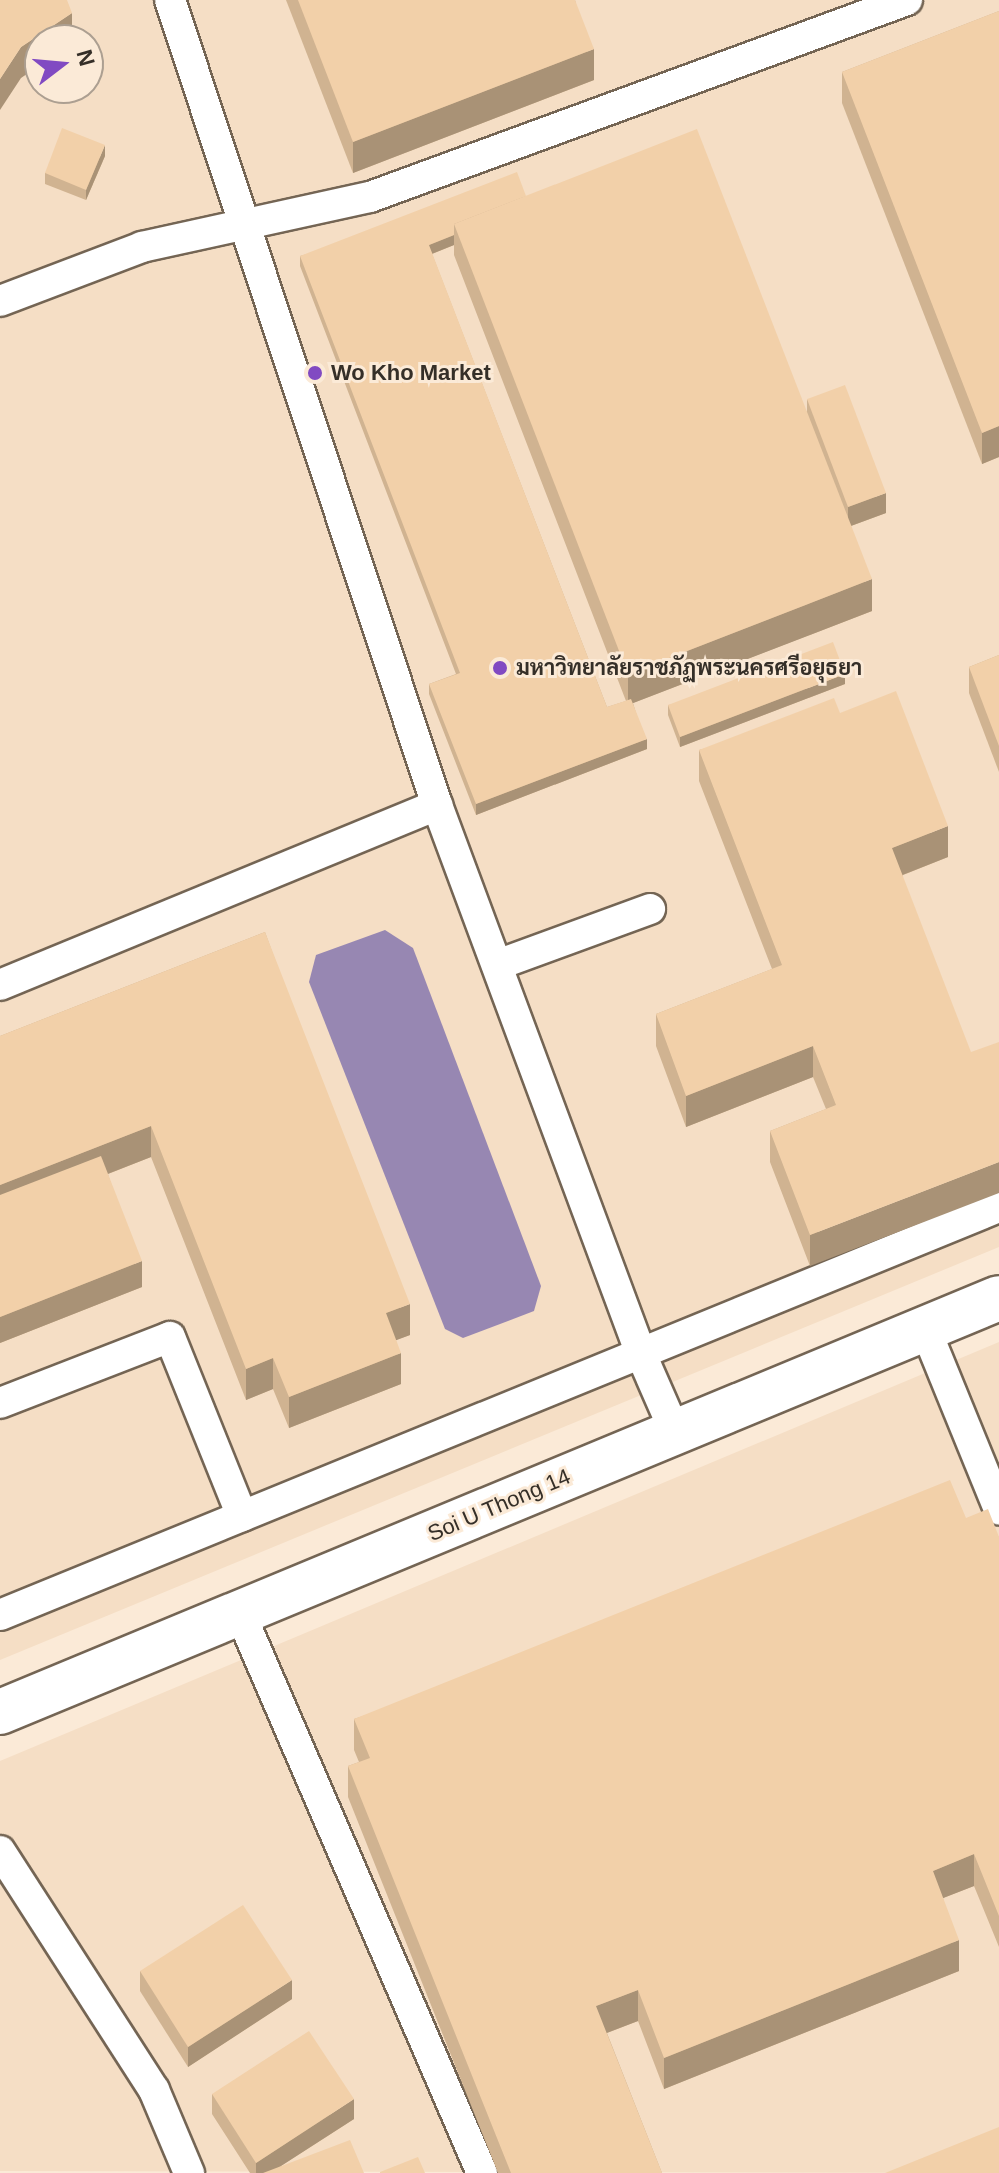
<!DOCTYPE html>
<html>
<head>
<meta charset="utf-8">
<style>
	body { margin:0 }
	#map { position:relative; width:999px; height:2173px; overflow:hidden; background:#fbead7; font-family:Arial,Sarabun,sans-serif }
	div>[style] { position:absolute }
	.built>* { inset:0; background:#f5dec5 }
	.water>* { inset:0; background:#9787b2 }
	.roads { filter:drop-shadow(2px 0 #746554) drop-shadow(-2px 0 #746554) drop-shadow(0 2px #746554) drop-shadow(0 -2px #746554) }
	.lane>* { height:30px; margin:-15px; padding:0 15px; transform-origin:15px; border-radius:15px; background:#fff }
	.street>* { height:44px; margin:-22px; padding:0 22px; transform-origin:22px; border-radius:22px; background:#fff }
	.wall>* { inset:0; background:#d0b391 }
	.shaded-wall>* { inset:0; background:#a99276 }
	.building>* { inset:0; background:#f2d0a9 }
	.dots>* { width:22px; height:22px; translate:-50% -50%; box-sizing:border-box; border:4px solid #fbead7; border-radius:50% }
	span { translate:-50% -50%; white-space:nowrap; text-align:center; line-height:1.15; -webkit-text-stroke:6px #fbead7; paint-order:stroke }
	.poi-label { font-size:22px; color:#352f28; font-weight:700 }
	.left { translate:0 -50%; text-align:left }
	.street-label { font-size:22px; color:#352f28 }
	.north { position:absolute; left:24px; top:24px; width:80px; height:80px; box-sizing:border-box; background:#fbead7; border:2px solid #ac9f91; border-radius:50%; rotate:74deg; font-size:22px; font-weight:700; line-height:32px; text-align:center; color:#352f28 }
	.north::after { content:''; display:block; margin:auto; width:28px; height:36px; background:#814ac2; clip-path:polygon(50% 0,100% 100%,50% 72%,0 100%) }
</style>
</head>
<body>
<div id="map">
	<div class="built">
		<i style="clip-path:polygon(evenodd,0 0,999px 0,999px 1247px,0 1660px,0 0,40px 40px,88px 40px,88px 88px,40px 88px,40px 40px)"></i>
		<i style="clip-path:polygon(999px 1342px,999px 2173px,0 2171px,0 1761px)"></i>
	</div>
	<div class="water">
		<i style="clip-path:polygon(385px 930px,413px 948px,541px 1286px,534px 1311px,463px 1338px,445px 1329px,309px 982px,316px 955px)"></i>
	</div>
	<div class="roads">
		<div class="lane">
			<i style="left:170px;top:0;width:848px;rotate:71.65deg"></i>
			<i style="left:437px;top:805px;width:586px;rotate:69.62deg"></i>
			<i style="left:641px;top:1354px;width:85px;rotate:66.4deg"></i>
			<i style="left:0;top:301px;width:152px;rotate:-20.8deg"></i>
			<i style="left:142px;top:247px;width:233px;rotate:-12.4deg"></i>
			<i style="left:370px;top:197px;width:572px;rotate:-20.15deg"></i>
			<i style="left:497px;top:965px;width:163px;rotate:-20.1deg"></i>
			<i style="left:0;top:985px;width:473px;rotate:-22.4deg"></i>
			<i style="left:925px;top:1328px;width:196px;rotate:67.8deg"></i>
			<i style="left:0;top:1403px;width:182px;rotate:-21.2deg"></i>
			<i style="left:170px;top:1337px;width:193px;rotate:68.1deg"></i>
			<i style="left:240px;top:1613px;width:610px;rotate:66.63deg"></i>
			<i style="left:0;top:1615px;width:1079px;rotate:-22.22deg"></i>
			<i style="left:0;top:1851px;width:284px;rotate:57.2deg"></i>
			<i style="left:154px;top:2090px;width:90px;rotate:67.1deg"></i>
		</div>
		<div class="street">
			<i style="left:0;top:1712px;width:1081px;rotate:-22.51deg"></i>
		</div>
	</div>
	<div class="wall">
		<i style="clip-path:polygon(286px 0,575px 0,594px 80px,353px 173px)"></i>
		<i style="clip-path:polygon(999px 11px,999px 457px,982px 464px,842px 103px,842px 72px)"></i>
		<i style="clip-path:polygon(105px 156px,86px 200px,45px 184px,45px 173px)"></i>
		<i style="clip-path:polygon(evenodd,526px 196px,807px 412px,807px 399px,886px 513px,851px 526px,872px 611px,633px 703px,647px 749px,476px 815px,429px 694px,429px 684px,456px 674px,300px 266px,300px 256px,526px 196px,454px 245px,454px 255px,626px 701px,607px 707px,432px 254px,454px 245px)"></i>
		<i style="clip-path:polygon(999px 655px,999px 772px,969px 693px,969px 667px)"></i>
		<i style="clip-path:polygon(845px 684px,680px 747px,668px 715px,668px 705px)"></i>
		<i style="clip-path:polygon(840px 713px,948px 857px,903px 875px,810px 1266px,770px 1162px,770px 1131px,826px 1109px,813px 1077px,686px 1127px,656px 1046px,656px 1014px,772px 969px,699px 781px,699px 750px)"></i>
		<i style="clip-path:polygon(265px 932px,410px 1335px,396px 1340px,401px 1384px,289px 1428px,273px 1389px,246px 1400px,151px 1157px,108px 1174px,142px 1287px,0 1343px,0 1036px)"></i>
		<i style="clip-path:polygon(966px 1518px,999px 1537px,999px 1947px,974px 1886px,943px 1898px,959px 1971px,664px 2089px,638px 2021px,607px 2033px,662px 2173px,498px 2173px,348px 1797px,348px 1766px,359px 1762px,354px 1750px,354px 1719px)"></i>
		<i style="clip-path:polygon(140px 1971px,292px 1999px,188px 2067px,140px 1991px)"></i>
		<i style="clip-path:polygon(212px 2094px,354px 2119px,281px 2166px,364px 2173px,250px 2173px,212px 2114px)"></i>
	</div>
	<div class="shaded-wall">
		<i style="clip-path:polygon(72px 13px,72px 40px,40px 40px,40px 65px,21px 78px,0 110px,0 79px,21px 47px)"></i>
		<i style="clip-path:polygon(594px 49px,594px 80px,353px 173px,353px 142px)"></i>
		<i style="clip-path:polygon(105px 145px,105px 156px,86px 200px,86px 190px)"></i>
		<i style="clip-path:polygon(454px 235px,454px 245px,429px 255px,429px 245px)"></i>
		<i style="clip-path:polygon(999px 426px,999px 457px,982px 464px,982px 433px)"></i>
		<i style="clip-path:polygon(886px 493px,886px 513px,848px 527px,848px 507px)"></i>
		<i style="clip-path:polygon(872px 579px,872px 611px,628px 705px,628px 674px)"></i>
		<i style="clip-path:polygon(845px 674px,845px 684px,680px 747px,680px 737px)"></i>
		<i style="clip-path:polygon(647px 739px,647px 749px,476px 815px,476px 804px)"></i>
		<i style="clip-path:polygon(948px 826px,948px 857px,892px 879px,892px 848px)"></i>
		<i style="clip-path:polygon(813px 1046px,813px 1077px,686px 1127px,686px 1096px)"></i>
		<i style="clip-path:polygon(151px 1126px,151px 1157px,0 1216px,0 1185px)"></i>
		<i style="clip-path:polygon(999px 1162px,999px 1193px,810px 1266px,810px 1235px)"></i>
		<i style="clip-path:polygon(142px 1261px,142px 1287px,0 1343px,0 1317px)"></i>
		<i style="clip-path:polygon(410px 1304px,410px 1335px,386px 1344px,386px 1313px)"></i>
		<i style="clip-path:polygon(401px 1353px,401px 1384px,289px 1428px,289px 1397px)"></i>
		<i style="clip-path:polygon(273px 1358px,273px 1389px,246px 1400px,246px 1369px)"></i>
		<i style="clip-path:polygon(974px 1854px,974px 1886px,933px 1902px,933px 1871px)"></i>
		<i style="clip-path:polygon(959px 1940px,959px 1971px,664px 2089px,664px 2058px)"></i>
		<i style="clip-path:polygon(292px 1980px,292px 1999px,188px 2067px,188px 2047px)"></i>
		<i style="clip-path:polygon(638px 1990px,638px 2021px,596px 2037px,596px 2006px)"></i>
		<i style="clip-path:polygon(354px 2099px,354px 2119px,270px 2173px,256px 2173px,256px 2163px)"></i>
	</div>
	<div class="building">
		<i style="clip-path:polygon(0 0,67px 0,72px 13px,21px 47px,0 79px)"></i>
		<i style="clip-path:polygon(298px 0,575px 0,594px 49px,353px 142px)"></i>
		<i style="clip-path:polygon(999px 11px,999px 426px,982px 433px,842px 72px)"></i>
		<i style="clip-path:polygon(62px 128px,105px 145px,86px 190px,45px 173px)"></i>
		<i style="clip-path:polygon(697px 129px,872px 579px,628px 674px,454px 224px)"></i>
		<i style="clip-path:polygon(517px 172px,526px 196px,454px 224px,454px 235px,429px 245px,607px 707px,631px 699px,647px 739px,476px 804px,429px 684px,460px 673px,300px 256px)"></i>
		<i style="clip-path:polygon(845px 385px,886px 493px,848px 507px,807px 399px)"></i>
		<i style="clip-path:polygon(833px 642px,845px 674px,680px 737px,668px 705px)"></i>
		<i style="clip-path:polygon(999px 655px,999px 746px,969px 667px)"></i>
		<i style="clip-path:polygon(896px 691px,948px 826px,892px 848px,971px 1052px,999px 1042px,999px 1162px,810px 1235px,770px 1131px,836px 1105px,813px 1046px,686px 1096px,656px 1014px,782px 965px,699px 750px,834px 698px,840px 713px)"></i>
		<i style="clip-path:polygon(265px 932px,410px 1304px,386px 1313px,401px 1353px,289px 1397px,273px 1358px,246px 1369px,151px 1126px,0 1185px,0 1036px)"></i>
		<i style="clip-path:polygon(101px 1156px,142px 1261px,0 1317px,0 1195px)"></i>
		<i style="clip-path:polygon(950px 1480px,966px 1518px,988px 1509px,999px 1537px,999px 1916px,974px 1854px,933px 1871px,959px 1940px,664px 2058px,638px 1990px,596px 2006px,662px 2173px,511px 2173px,348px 1766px,370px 1758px,354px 1719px)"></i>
		<i style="clip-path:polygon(243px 1905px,292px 1980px,188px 2047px,140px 1971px)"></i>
		<i style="clip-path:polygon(309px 2031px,354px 2099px,256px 2163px,212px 2094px)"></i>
		<i style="clip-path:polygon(999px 2127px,999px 2173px,885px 2173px)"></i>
		<i style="clip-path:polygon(350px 2140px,364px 2173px,263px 2173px)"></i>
		<i style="clip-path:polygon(418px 2157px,425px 2173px,380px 2173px,380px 2172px)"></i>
	</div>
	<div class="dots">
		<i style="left:315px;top:373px;background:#814ac2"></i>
		<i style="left:500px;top:668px;background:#814ac2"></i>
	</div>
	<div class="poi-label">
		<span class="left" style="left:331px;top:373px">Wo Kho Market</span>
		<span class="left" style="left:516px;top:668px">มหาวิทยาลัยราชภัฏพระนครศรีอยุธยา</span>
	</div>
	<div class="street-label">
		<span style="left:499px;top:1505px;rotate:-23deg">Soi U Thong 14</span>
	</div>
	<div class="north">N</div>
</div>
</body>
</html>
